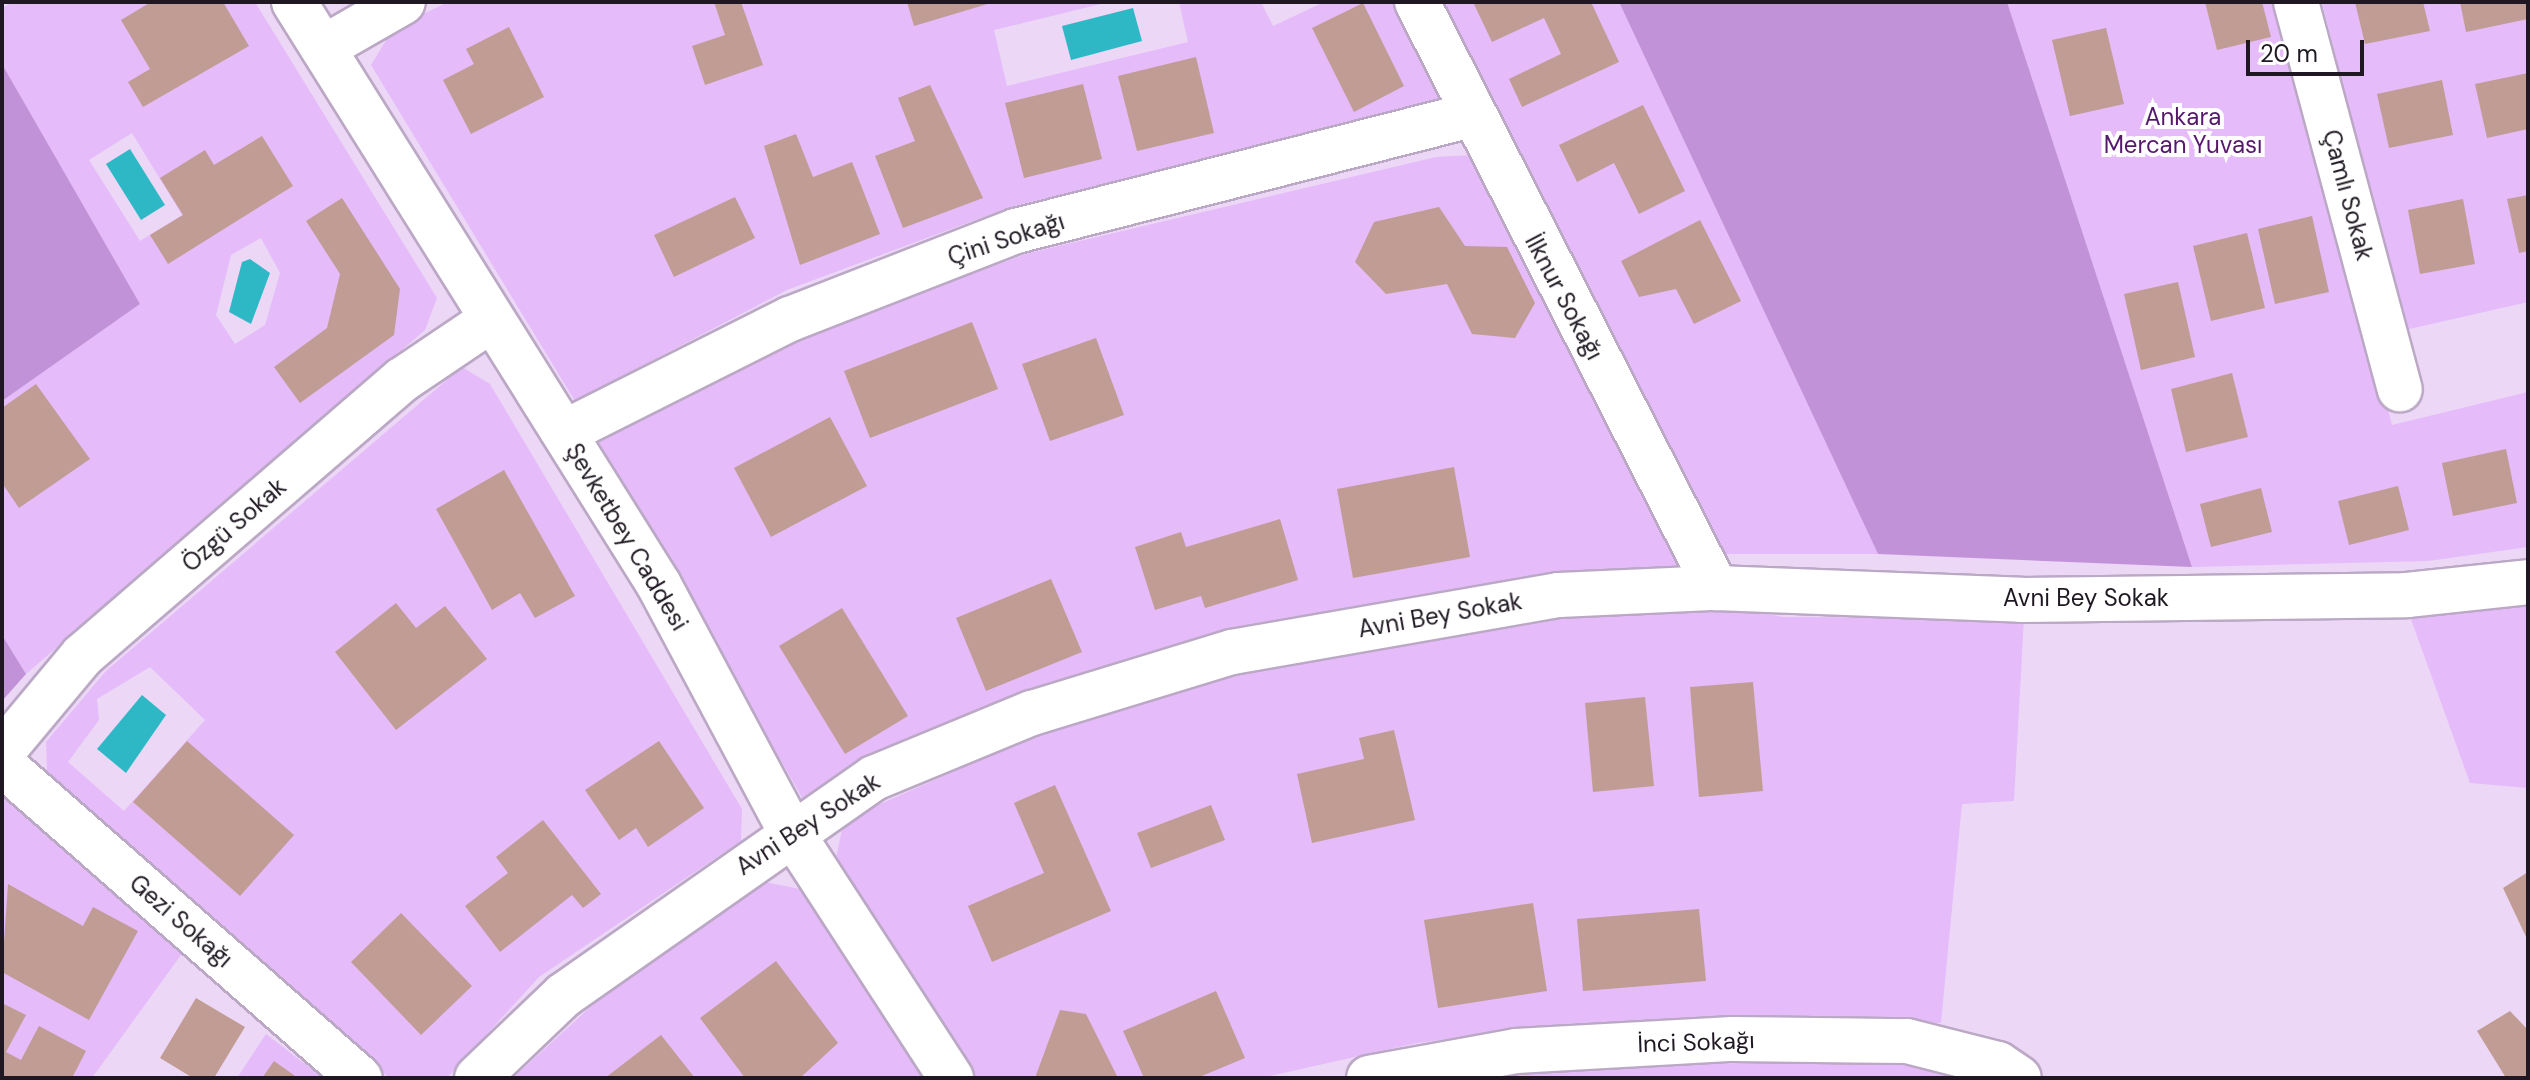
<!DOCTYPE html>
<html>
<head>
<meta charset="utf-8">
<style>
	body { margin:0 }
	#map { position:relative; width:2530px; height:1080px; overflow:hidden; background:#ecd8f6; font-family:"DM Sans",sans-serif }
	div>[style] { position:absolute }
	.green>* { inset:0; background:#e5bbfa }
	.forest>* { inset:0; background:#c292d9 }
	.water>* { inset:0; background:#2eb8c5 }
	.building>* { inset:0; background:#c19c94 }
	.roads { filter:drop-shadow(2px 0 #bba8c5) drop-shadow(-2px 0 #bba8c5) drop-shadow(0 2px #bba8c5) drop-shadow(0 -2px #bba8c5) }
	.minor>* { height:44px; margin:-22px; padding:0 22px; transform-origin:22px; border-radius:22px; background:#fff }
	span { translate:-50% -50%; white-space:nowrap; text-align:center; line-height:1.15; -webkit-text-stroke:8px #fff; paint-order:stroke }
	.park-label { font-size:24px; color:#55186d }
	.street-label { font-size:24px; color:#1f1822 }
	.frame { position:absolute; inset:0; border:4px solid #1f1822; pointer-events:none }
	.scale { position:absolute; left:2246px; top:40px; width:118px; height:36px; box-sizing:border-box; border:4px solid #1f1822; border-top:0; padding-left:10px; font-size:24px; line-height:28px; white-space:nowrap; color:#1f1822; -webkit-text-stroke:6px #fff; paint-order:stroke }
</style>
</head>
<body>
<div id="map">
	<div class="green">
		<i style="clip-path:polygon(evenodd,13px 2px,255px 2px,437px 298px,425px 330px,26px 674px,2px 635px,2px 401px,140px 304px,2px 64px,2px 8px,13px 2px,132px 133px,182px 215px,140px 241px,89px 160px,132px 133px,13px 2px,261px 238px,280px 273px,265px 325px,235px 344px,216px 315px,231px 255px,261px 238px)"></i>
		<i style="clip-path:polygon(448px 2px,1109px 2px,994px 30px,1007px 86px,1188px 42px,1179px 2px,1261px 2px,1273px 26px,1324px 2px,1395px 2px,1446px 101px,1393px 123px,1238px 151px,1010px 207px,787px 290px,575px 401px,371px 65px,393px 29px)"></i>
		<i style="clip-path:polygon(1439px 2px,1619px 2px,1878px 554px,1721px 554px)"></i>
		<i style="clip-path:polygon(2007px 2px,2281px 2px,2392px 425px,2528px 392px,2528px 547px,2428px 561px,2192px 567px)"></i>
		<i style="clip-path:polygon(2322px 2px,2528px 2px,2528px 302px,2405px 330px)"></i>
		<i style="clip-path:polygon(1473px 155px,1686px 570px,1550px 575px,1221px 633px,804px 801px,597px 439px,795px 339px,1029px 253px,1436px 157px)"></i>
		<i style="clip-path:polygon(evenodd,462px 367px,490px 384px,742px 809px,741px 841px,539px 977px,447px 1078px,389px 1078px,47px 771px,46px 742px,106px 671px,462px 367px,150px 667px,205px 720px,124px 811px,68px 762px,99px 720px,97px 699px,150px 667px)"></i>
		<i style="clip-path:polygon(2528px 603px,2528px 788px,2470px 783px,2408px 611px)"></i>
		<i style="clip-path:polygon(1727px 606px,1783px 617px,2024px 618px,2014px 801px,1962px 804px,1941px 1023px,1749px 1015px,1562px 1024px,1417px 1043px,1261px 1078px,976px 1078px,836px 858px,844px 820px,1041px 733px,1240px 666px,1556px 612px)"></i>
		<i style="clip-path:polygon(2px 789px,186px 948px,92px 1078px,2px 1078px)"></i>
		<i style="clip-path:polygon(760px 881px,800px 889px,926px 1078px,513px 1078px,636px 965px)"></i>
		<i style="clip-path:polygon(266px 1034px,323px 1078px,237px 1078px)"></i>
		<i style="clip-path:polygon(1907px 1058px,1983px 1078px,1472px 1078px,1512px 1070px)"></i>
	</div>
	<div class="forest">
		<i style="clip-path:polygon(1619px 2px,2007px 2px,2192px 567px,1878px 554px)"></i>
		<i style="clip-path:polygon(2px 64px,140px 304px,2px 401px)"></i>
		<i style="clip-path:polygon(2px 635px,26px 674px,2px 701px)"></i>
	</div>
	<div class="water">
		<i style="clip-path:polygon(1133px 8px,1142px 41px,1071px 60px,1062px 26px)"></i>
		<i style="clip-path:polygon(130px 149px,165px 205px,141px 220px,106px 164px)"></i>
		<i style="clip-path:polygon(250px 259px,270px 273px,251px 324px,229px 312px,242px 262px)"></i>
		<i style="clip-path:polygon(142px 695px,166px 715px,126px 773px,97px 749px)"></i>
	</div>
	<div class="building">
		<i style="clip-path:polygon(151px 2px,223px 2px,249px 46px,143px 107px,128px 82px,150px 69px,121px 20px)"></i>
		<i style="clip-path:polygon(714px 2px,741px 2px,763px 65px,705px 85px,692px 46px,725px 35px)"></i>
		<i style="clip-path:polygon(907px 2px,991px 2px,991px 3px,914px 26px)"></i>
		<i style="clip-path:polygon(1473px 2px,1591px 2px,1619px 62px,1522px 107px,1509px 79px,1561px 54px,1544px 18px,1492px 42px)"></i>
		<i style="clip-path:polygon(2205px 2px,2262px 2px,2271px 37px,2217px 50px)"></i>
		<i style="clip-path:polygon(2355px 2px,2423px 2px,2430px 31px,2365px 44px)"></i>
		<i style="clip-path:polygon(2460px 2px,2527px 2px,2528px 19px,2466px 32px)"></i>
		<i style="clip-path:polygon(1363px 3px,1404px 86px,1354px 112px,1312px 28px)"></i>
		<i style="clip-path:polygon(509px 27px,544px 97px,471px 134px,443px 80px,474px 64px,466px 49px)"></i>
		<i style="clip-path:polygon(2106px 28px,2124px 104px,2070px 116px,2052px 40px)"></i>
		<i style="clip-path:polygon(1196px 57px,1214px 133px,1137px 151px,1118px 76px)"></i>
		<i style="clip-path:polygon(2528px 73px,2528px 129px,2487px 138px,2475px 84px)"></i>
		<i style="clip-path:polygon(2442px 80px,2453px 135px,2389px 148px,2377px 94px)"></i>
		<i style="clip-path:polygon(1083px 84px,1102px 159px,1024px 178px,1005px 103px)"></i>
		<i style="clip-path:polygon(930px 85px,983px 198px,903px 228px,875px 156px,915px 141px,898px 98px)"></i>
		<i style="clip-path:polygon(1643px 105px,1685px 191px,1639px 214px,1614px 163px,1577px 182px,1559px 145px)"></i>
		<i style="clip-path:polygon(796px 134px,813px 177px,852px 162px,880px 234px,800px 265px,764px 146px)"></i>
		<i style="clip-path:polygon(262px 136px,293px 186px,168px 264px,150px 235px,183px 215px,160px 178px,205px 150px,214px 165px)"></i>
		<i style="clip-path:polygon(2528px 195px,2528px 251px,2519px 253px,2507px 199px)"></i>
		<i style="clip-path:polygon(735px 197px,755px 238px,674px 277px,654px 235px)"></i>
		<i style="clip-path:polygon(342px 198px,400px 289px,394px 335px,300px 403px,274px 367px,327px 328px,340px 274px,306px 221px)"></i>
		<i style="clip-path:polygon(2463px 199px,2475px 264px,2420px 274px,2408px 210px)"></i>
		<i style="clip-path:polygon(1439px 207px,1465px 246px,1507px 247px,1535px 303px,1515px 338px,1472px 334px,1447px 284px,1386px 294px,1355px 262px,1374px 222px)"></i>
		<i style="clip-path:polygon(2312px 216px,2329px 292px,2275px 304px,2258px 229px)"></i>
		<i style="clip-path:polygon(1700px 220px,1741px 301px,1694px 324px,1676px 289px,1639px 297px,1621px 261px)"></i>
		<i style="clip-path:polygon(2247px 233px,2265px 308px,2211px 321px,2193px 246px)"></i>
		<i style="clip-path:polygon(2178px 282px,2195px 357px,2141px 370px,2124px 294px)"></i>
		<i style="clip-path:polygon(972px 322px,998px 389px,870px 438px,844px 371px)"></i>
		<i style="clip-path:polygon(1096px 338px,1124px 415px,1050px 441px,1022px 364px)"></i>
		<i style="clip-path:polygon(2232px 373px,2248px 437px,2186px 452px,2171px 389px)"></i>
		<i style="clip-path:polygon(36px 384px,90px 459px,19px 508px,2px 483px,2px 408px)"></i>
		<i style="clip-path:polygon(830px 417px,867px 486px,771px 537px,734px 468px)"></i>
		<i style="clip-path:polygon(2506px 449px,2517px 503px,2453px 516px,2442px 463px)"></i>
		<i style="clip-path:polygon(1454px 467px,1470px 557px,1353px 578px,1337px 489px)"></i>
		<i style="clip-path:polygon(504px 470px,575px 596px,535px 618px,520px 593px,492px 610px,436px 509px)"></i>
		<i style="clip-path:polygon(2398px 486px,2409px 530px,2349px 545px,2338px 501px)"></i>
		<i style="clip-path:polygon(2261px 488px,2272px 532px,2211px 547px,2200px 504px)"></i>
		<i style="clip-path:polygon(1280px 519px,1298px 580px,1205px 608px,1201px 596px,1155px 610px,1135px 547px,1181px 532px,1186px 547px)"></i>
		<i style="clip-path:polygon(1051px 579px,1082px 652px,986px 691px,956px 618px)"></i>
		<i style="clip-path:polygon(396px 603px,416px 628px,445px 606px,487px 659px,396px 730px,335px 652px)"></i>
		<i style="clip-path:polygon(842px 608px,908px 716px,845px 754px,779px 646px)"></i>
		<i style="clip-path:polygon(1753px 682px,1763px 791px,1699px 797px,1690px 687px)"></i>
		<i style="clip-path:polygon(1645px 697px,1654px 786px,1593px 792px,1585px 703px)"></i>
		<i style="clip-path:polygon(1394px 730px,1415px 820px,1312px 843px,1297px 774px,1364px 759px,1359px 738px)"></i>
		<i style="clip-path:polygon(187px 741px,294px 835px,240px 896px,133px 802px)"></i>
		<i style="clip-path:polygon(659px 741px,704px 808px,648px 847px,636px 828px,619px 840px,585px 790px)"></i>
		<i style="clip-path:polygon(1055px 785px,1111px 911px,992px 962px,968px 906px,1044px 873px,1014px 803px)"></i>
		<i style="clip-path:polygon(1211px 805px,1225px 840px,1151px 868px,1137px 833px)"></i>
		<i style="clip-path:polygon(543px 820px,601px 894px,583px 908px,572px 895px,500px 952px,465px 906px,508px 873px,496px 857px)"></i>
		<i style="clip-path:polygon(2528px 872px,2528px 941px,2503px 888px)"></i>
		<i style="clip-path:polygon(8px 884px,83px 926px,93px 907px,138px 931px,89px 1020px,2px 972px)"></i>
		<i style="clip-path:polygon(1533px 903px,1547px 991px,1438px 1008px,1424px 920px)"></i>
		<i style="clip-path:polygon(1699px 909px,1706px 981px,1583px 991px,1577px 919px)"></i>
		<i style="clip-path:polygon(401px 913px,472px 986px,421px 1035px,351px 962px)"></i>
		<i style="clip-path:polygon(776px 961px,838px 1043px,800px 1078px,745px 1078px,700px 1018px)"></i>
		<i style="clip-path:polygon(1216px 991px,1245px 1058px,1197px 1078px,1144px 1078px,1123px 1031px)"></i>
		<i style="clip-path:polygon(196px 998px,245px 1027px,214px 1078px,193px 1078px,160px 1058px)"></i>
		<i style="clip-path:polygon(2px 1003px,26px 1015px,6px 1052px,21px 1060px,39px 1026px,86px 1051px,72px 1078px,2px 1078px)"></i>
		<i style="clip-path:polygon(1060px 1010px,1086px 1014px,1118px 1078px,1035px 1078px)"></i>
		<i style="clip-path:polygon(2510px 1011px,2528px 1030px,2528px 1078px,2506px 1078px,2477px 1031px)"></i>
		<i style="clip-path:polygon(661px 1035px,695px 1078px,605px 1078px)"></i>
		<i style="clip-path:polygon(274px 1061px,298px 1078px,262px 1078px)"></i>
	</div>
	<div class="roads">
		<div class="minor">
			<i style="left:294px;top:2px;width:688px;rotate:57.95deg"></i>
			<i style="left:659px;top:585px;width:278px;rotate:61.9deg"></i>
			<i style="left:790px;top:830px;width:296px;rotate:57deg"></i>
			<i style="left:1417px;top:2px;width:658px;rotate:62.97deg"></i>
			<i style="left:2296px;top:2px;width:401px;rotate:75deg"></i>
			<i style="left:323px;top:48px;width:92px;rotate:-29.9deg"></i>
			<i style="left:565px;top:432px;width:252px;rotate:-26.7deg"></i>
			<i style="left:790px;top:319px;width:243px;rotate:-21.3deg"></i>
			<i style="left:1016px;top:231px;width:471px;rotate:-14.3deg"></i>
			<i style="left:2px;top:752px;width:125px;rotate:-50.2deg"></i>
			<i style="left:82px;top:656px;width:423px;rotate:-40.8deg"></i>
			<i style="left:402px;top:380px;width:104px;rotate:-34deg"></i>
			<i style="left:2px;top:764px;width:476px;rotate:41.3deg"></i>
			<i style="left:477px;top:1078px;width:120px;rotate:-43.7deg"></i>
			<i style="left:564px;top:995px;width:378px;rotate:-35deg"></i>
			<i style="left:874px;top:778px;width:171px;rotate:-22.4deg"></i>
			<i style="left:1032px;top:713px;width:209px;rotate:-17deg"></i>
			<i style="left:1232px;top:652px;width:332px;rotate:-9.9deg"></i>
			<i style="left:1559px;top:595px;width:157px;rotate:-2.6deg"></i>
			<i style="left:1716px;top:588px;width:306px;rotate:2.2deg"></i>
			<i style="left:2022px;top:600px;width:385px;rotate:-0.7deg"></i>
			<i style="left:2407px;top:595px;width:122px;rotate:-6.1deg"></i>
			<i style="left:1369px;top:1078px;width:149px;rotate:-10.4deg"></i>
			<i style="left:1516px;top:1051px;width:217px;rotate:-3.2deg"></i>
			<i style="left:1733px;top:1039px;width:174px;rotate:0.7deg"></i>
			<i style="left:1907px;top:1041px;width:94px;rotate:14.2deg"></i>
			<i style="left:1998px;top:1064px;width:25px;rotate:34deg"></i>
		</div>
	</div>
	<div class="park-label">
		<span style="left:2183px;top:131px">Ankara<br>Mercan Yuvası</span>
	</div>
	<div class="street-label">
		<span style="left:2348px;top:195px;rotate:75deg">Çamlı Sokak</span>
		<span style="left:1006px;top:239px;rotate:-18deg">Çini Sokağı</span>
		<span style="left:1564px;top:297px;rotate:62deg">İlknur Sokağı</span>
		<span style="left:234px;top:525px;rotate:-41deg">Özgü Sokak</span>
		<span style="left:627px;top:537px;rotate:59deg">Şevketbey Caddesi</span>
		<span style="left:2086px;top:598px">Avni Bey Sokak</span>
		<span style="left:1440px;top:615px;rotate:-10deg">Avni Bey Sokak</span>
		<span style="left:808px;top:824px;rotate:-33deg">Avni Bey Sokak</span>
		<span style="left:181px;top:921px;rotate:41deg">Gezi Sokağı</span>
		<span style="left:1696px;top:1042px;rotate:-2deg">İnci Sokağı</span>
	</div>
	<div class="frame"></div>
	<div class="scale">20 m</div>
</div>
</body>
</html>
